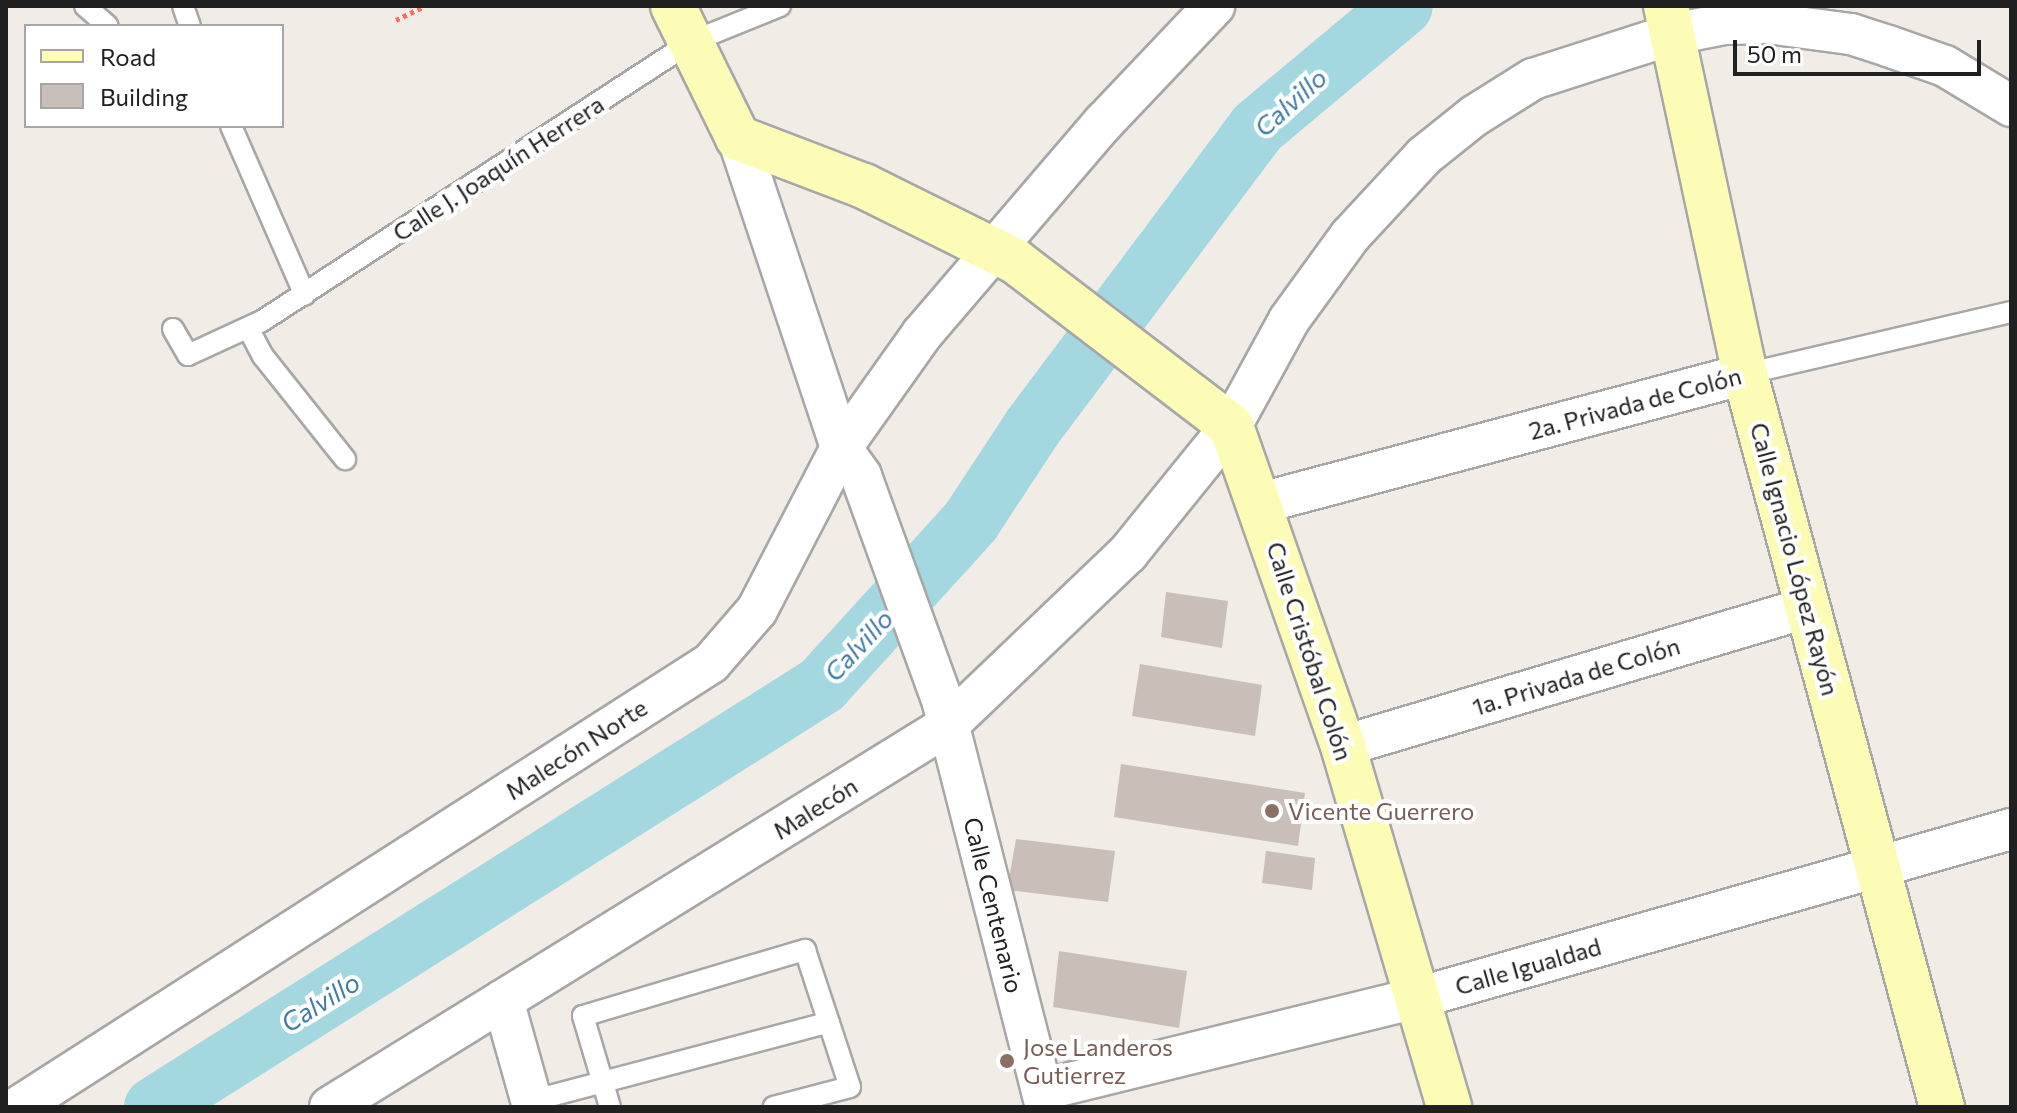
<!DOCTYPE html>
<html>
<head>
<meta charset="utf-8">
<style>
	body { margin:0 }
	#map { position:relative; width:2017px; height:1113px; overflow:hidden; background:#f1ece5; font-family:Commissioner,sans-serif }
	div>[style] { position:absolute }
	.river>* { height:60px; margin:-30px; padding:0 30px; transform-origin:30px; border-radius:30px; background:#a3d8e1 }
	.building>* { inset:0; background:#c9beb8 }
	.path>* { height:5px; margin-top:-2.5px; transform-origin:0; background:repeating-linear-gradient(90deg,#ff6c68 0 4px,transparent 0 8px) }
	.roads { filter:drop-shadow(2px 0 #a7a7a7) drop-shadow(-2px 0 #a7a7a7) drop-shadow(0 2px #a7a7a7) drop-shadow(0 -2px #a7a7a7) }
	.lane>* { height:20px; margin:-10px; padding:0 10px; transform-origin:10px; border-radius:10px; background:#fff }
	.street>* { height:40px; margin:-20px; padding:0 20px; transform-origin:20px; border-radius:20px; background:#fff }
	.secondary>* { height:44px; margin:-22px; padding:0 22px; transform-origin:22px; border-radius:22px; background:#fdfcb7 }
	.dots>* { width:22px; height:22px; translate:-50% -50%; box-sizing:border-box; border:4px solid #fff; border-radius:50% }
	span { translate:-50% -50%; white-space:nowrap; text-align:center; line-height:1.15; -webkit-text-stroke:8px #fff; paint-order:stroke }
	.street-label { font-size:24px; color:#202020 }
	.education-label { font-size:24px; color:#785e54 }
	.left { translate:0 -50%; text-align:left }
	.water-label { font-size:26px; color:#407aa6; font-style:italic }
	.frame { position:absolute; inset:0; border:8px solid #202020; pointer-events:none }
	.legend { position:absolute; left:24px; top:24px; width:260px; height:104px; box-sizing:border-box; background:#fff; border:2px solid #a6a6a6; margin:0; padding:10px 14px; list-style:none; font-size:24px; color:#202020 }
	.legend li { display:flex; align-items:center; gap:16px; height:40px }
	.legend b { width:40px; border:2px solid #a6a6a6 }
	.scale { position:absolute; left:1733px; top:40px; width:248px; height:36px; box-sizing:border-box; border:4px solid #202020; border-top:0; padding-left:10px; font-size:24px; line-height:28px; white-space:nowrap; color:#202020; -webkit-text-stroke:6px #fff; paint-order:stroke }
</style>
</head>
<body>
<div id="map">
	<div class="river">
		<i style="left:154px;top:1107px;width:790px;rotate:-32.28deg"></i>
		<i style="left:822px;top:685px;width:222px;rotate:-47.7deg"></i>
		<i style="left:971px;top:521px;width:111px;rotate:-56.7deg"></i>
		<i style="left:1032px;top:428px;width:375px;rotate:-53.1deg"></i>
		<i style="left:1257px;top:128px;width:190px;rotate:-39.9deg"></i>
	</div>
	<div class="building">
		<i style="clip-path:polygon(1166px 592px,1228px 601px,1222px 648px,1161px 637px)"></i>
		<i style="clip-path:polygon(1140px 664px,1262px 685px,1255px 736px,1132px 716px)"></i>
		<i style="clip-path:polygon(1121px 764px,1305px 793px,1298px 846px,1114px 817px)"></i>
		<i style="clip-path:polygon(1016px 839px,1115px 851px,1108px 902px,1007px 890px)"></i>
		<i style="clip-path:polygon(1266px 851px,1315px 858px,1312px 890px,1262px 883px)"></i>
		<i style="clip-path:polygon(1059px 951px,1187px 971px,1179px 1028px,1053px 1007px)"></i>
	</div>
	<div class="path">
		<i style="left:396px;top:20px;width:32px;rotate:-26deg"></i>
	</div>
	<div class="roads">
		<div class="lane">
			<i style="left:85px;top:6px;width:30px;rotate:41deg"></i>
			<i style="left:183px;top:6px;width:21px;rotate:71deg"></i>
			<i style="left:231px;top:126px;width:184px;rotate:66.4deg"></i>
			<i style="left:248px;top:328px;width:32px;rotate:62deg"></i>
			<i style="left:263px;top:356px;width:132px;rotate:51.5deg"></i>
			<i style="left:173px;top:329px;width:30px;rotate:60deg"></i>
			<i style="left:188px;top:355px;width:81px;rotate:-24.7deg"></i>
			<i style="left:262px;top:321px;width:512px;rotate:-33.04deg"></i>
			<i style="left:691px;top:42px;width:96px;rotate:-22deg"></i>
			<i style="left:1745px;top:374px;width:273px;rotate:-13.1deg"></i>
			<i style="left:531px;top:1101px;width:308px;rotate:-14.8deg"></i>
			<i style="left:610px;top:1107px;width:95px;rotate:-106.5deg"></i>
			<i style="left:583px;top:1016px;width:232px;rotate:-16.6deg"></i>
			<i style="left:805px;top:950px;width:144px;rotate:71.8deg"></i>
			<i style="left:850px;top:1087px;width:79px;rotate:165.3deg"></i>
		</div>
		<div class="street">
			<i style="left:738px;top:138px;width:327px;rotate:71.6deg"></i>
			<i style="left:841px;top:448px;width:34px;rotate:54deg"></i>
			<i style="left:861px;top:476px;width:241px;rotate:70.1deg"></i>
			<i style="left:943px;top:703px;width:417px;rotate:75.7deg"></i>
			<i style="left:1261px;top:503px;width:501px;rotate:-14.92deg"></i>
			<i style="left:1343px;top:746px;width:486px;rotate:-16.6deg"></i>
			<i style="left:503px;top:1000px;width:111px;rotate:74.3deg"></i>
			<i style="left:1042px;top:1090px;width:386px;rotate:-13.8deg"></i>
			<i style="left:1417px;top:998px;width:618px;rotate:-15.88deg"></i>
			<i style="left:18px;top:1107px;width:823px;rotate:-32.65deg"></i>
			<i style="left:711px;top:663px;width:70px;rotate:-49deg"></i>
			<i style="left:757px;top:610px;width:182px;rotate:-62.6deg"></i>
			<i style="left:841px;top:448px;width:140px;rotate:-54.6deg"></i>
			<i style="left:922px;top:334px;width:279px;rotate:-49.4deg"></i>
			<i style="left:1104px;top:122px;width:160px;rotate:-46.5deg"></i>
			<i style="left:330px;top:1107px;width:725px;rotate:-31.7deg"></i>
			<i style="left:947px;top:726px;width:250px;rotate:-43.7deg"></i>
			<i style="left:1128px;top:553px;width:164px;rotate:-51deg"></i>
			<i style="left:1231px;top:426px;width:121px;rotate:-61.3deg"></i>
			<i style="left:1289px;top:320px;width:104px;rotate:-54deg"></i>
			<i style="left:1350px;top:236px;width:109px;rotate:-47.2deg"></i>
			<i style="left:1424px;top:156px;width:64px;rotate:-38.7deg"></i>
			<i style="left:1474px;top:116px;width:70px;rotate:-32.1deg"></i>
			<i style="left:1533px;top:79px;width:147px;rotate:-17.8deg"></i>
			<i style="left:1673px;top:34px;width:53px;rotate:-10.9deg"></i>
			<i style="left:1725px;top:24px;width:42px;rotate:-1.4deg"></i>
			<i style="left:1767px;top:23px;width:85px;rotate:7.5deg"></i>
			<i style="left:1851px;top:34px;width:39px;rotate:18deg"></i>
			<i style="left:1888px;top:46px;width:60px;rotate:19.3deg"></i>
			<i style="left:1945px;top:66px;width:77px;rotate:31.2deg"></i>
		</div>
		<div class="secondary">
			<i style="left:673px;top:6px;width:147px;rotate:63.8deg"></i>
			<i style="left:738px;top:138px;width:135px;rotate:20.9deg"></i>
			<i style="left:864px;top:186px;width:169px;rotate:26.4deg"></i>
			<i style="left:1015px;top:261px;width:272px;rotate:37.4deg"></i>
			<i style="left:1231px;top:426px;width:339px;rotate:70.7deg"></i>
			<i style="left:1343px;top:746px;width:376px;rotate:73.6deg"></i>
			<i style="left:1666px;top:6px;width:376px;rotate:77.9deg"></i>
			<i style="left:1745px;top:374px;width:759px;rotate:74.96deg"></i>
		</div>
	</div>
	<div class="dots">
		<i style="left:1272px;top:811px;background:#8d6e63"></i>
		<i style="left:1007px;top:1061px;background:#8d6e63"></i>
	</div>
	<div class="street-label">
		<span style="left:498px;top:168px;rotate:-33deg">Calle J. Joaquín Herrera</span>
		<span style="left:1635px;top:403px;rotate:-15deg">2a. Privada de Colón</span>
		<span style="left:1795px;top:559px;rotate:75deg">Calle Ignacio López Rayón</span>
		<span style="left:1310px;top:651px;rotate:72deg">Calle Cristóbal Colón</span>
		<span style="left:1576px;top:676px;rotate:-17deg">1a. Privada de Colón</span>
		<span style="left:576px;top:749px;rotate:-33deg">Malecón Norte</span>
		<span style="left:815px;top:808px;rotate:-32deg">Malecón</span>
		<span style="left:994px;top:905px;rotate:76deg">Calle Centenario</span>
		<span style="left:1528px;top:966px;rotate:-16deg">Calle Igualdad</span>
	</div>
	<div class="education-label">
		<span class="left" style="left:1288px;top:811px">Vicente Guerrero</span>
		<span class="left" style="left:1023px;top:1061px">Jose Landeros<br>Gutierrez</span>
	</div>
	<div class="water-label">
		<span style="left:1290px;top:102px;rotate:-42deg">Calvillo</span>
		<span style="left:858px;top:645px;rotate:-47deg">Calvillo</span>
		<span style="left:320px;top:1002px;rotate:-32deg">Calvillo</span>
	</div>
	<div class="frame"></div>
	<ul class="legend">
	<li><b style="height:10px;background:#fdfcb7"></b>Road</li>
	<li><b style="height:22px;background:#c9beb8"></b>Building</li>
	</ul>
	<div class="scale">50 m</div>
</div>
</body>
</html>
